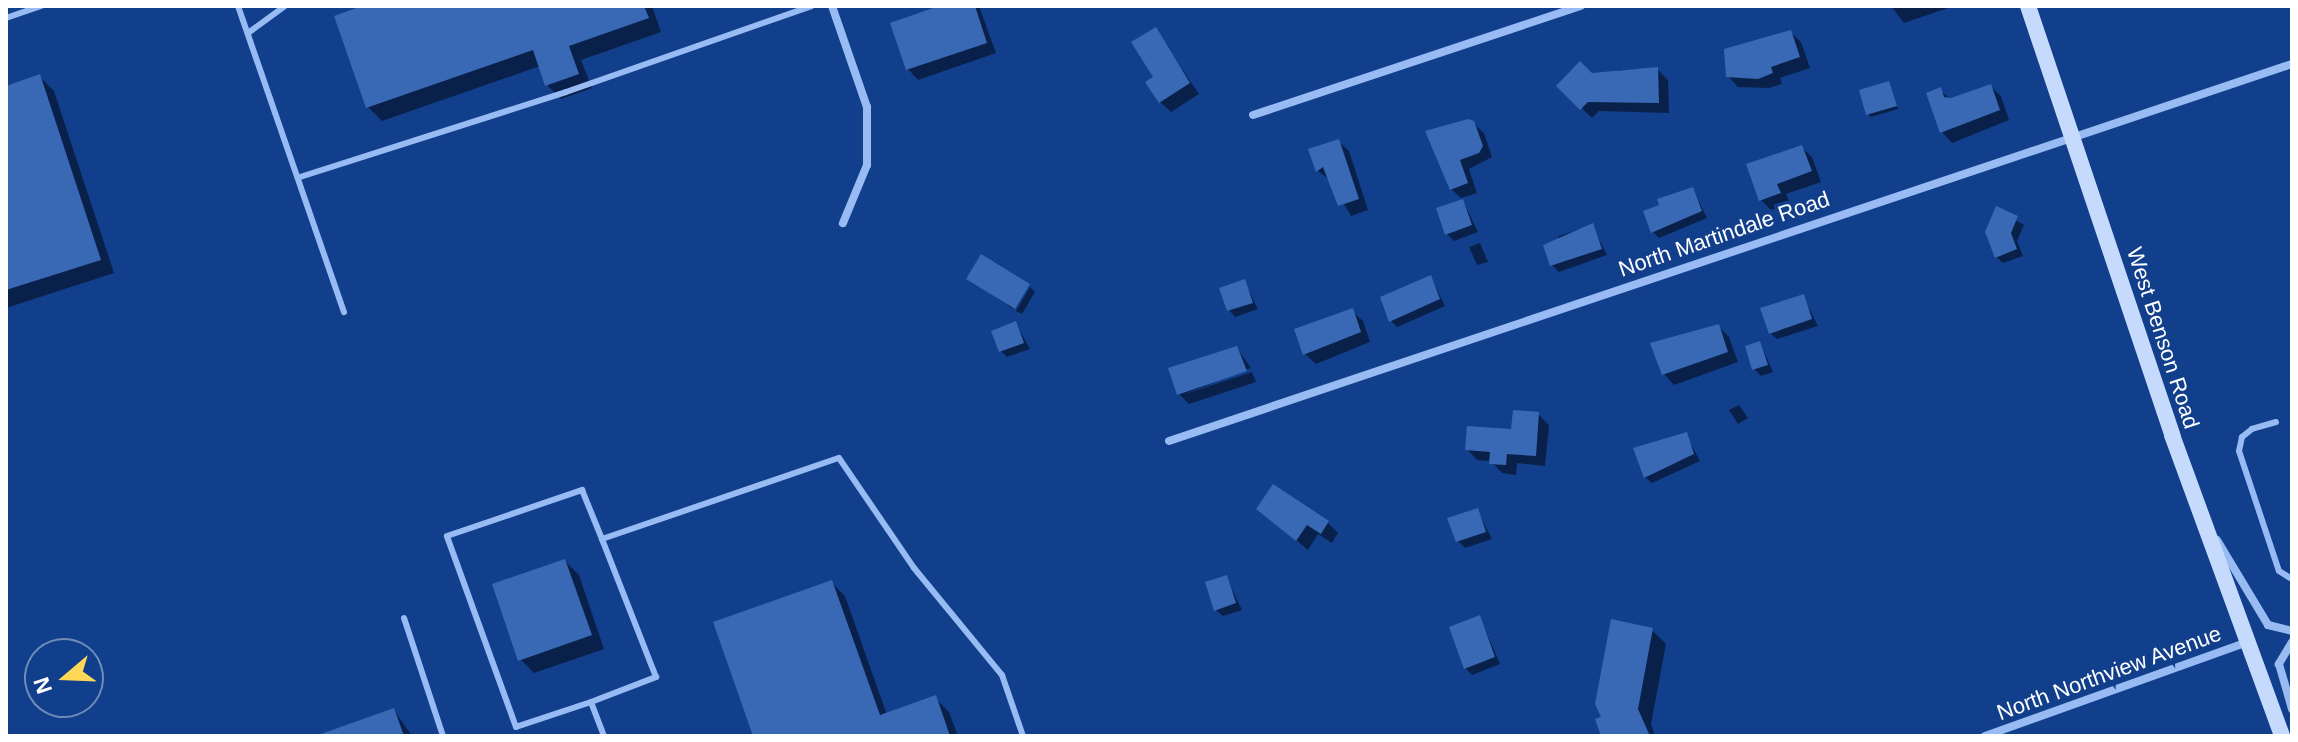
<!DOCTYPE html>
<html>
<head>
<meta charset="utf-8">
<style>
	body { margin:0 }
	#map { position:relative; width:2298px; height:742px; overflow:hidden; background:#113f8b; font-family:Helvetica,sans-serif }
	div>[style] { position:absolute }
	.shadow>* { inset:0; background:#0007 }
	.building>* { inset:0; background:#3969b5 }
	.lane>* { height:6px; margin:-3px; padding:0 3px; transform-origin:3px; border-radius:3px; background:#97bbf2 }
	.street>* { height:8px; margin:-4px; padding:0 4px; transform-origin:4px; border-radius:4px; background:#97bbf2 }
	.secondary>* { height:16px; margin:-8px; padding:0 8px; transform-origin:8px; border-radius:8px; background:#c5dafc }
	span { translate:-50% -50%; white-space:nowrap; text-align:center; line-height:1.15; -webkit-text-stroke:7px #113f8b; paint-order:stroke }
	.street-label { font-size:22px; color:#fff }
	.frame { position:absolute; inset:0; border:8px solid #fff; pointer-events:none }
	.north { position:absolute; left:24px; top:638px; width:80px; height:80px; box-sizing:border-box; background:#113f8b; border:2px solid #708cb9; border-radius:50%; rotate:251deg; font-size:22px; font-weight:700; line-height:32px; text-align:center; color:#fff }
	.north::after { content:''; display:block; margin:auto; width:28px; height:36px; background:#ffd857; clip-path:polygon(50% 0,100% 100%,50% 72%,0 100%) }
</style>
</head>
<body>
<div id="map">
	<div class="shadow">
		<i style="clip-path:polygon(368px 6px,652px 6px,661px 32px,581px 60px,592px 88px,561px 99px,547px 85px,540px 66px,382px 121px,368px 107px)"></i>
		<i style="clip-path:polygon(945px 6px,979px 6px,996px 53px,918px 80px,908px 69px)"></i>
		<i style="clip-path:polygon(1891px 6px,1954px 6px,1904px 23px)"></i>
		<i style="clip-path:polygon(1155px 29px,1199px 94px,1171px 112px,1160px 102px,1155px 78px)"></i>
		<i style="clip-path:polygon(1790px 32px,1801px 42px,1810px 68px,1780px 78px,1782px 84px,1769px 88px,1738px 87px,1728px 76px)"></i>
		<i style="clip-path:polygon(1657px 69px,1668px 80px,1669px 113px,1599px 111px,1592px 118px,1559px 86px,1592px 75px,1618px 75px,1618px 70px)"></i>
		<i style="clip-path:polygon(40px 77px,54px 91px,114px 273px,6px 308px,6px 88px)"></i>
		<i style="clip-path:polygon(1889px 84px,1898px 109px,1871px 117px,1868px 114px)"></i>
		<i style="clip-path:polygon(1990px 86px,2001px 96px,2009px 120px,1952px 143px,1942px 132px,1928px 94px,1940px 90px,1950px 99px)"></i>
		<i style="clip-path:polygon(1473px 123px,1484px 133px,1492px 157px,1469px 169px,1477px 193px,1461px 198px,1451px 189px,1428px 133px)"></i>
		<i style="clip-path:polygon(1338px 141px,1349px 151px,1368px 210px,1351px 216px,1330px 180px,1318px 171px,1310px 151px)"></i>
		<i style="clip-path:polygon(1801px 147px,1812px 157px,1821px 182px,1786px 194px,1790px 203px,1771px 210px,1761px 200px)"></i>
		<i style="clip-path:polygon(1693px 189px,1707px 218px,1659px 238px,1652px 231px)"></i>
		<i style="clip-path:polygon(1463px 201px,1478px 232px,1454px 241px,1447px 234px)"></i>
		<i style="clip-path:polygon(1997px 209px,2024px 225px,2017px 241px,2023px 256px,2003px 263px,1996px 257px)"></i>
		<i style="clip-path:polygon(1592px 225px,1607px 255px,1559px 272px,1552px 265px,1559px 236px)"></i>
		<i style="clip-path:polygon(1480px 243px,1488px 262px,1477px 265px,1469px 247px)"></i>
		<i style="clip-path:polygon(1431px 277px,1445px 306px,1397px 327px,1391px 321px)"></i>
		<i style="clip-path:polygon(969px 279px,1027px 285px,1013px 309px)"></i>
		<i style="clip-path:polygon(1244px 281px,1258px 309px,1235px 317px,1229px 310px)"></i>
		<i style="clip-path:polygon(1030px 287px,1035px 292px,1022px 314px,1016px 311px)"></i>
		<i style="clip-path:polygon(1803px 296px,1818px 326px,1777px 339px,1770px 333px)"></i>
		<i style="clip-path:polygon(1352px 311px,1363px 321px,1370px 342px,1316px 364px,1305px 354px)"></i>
		<i style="clip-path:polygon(1016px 324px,1030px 349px,1007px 357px,1001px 351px)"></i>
		<i style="clip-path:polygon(1718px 326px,1729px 337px,1738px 362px,1674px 385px,1664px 374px)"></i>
		<i style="clip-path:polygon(1760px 343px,1773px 372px,1761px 376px,1754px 369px)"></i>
		<i style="clip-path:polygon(1237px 348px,1251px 368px,1182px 395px,1252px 372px,1256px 382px,1189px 404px,1179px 394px,1170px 370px)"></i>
		<i style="clip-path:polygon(1739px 405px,1748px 418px,1738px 424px,1729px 410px)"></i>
		<i style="clip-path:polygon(1538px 414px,1549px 425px,1545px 466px,1517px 463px,1516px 475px,1502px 473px,1491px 461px,1477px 460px,1467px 449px,1513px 432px)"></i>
		<i style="clip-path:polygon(1686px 435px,1700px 461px,1652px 483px,1645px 477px)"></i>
		<i style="clip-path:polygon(1259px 509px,1328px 523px,1338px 533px,1332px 543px,1318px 534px,1308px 550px)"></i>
		<i style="clip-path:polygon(1477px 510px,1492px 539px,1465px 548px,1458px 541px)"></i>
		<i style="clip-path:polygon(565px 561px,579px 575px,604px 649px,534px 673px,520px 659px)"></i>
		<i style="clip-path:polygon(1226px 577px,1242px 610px,1223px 616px,1216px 610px)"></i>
		<i style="clip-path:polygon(831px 582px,845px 596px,887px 715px,935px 698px,949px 712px,958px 736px,755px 736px)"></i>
		<i style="clip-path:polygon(1480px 617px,1500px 664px,1472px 675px,1465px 668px)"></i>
		<i style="clip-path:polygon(1652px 630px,1666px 644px,1651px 724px,1655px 736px,1605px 736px,1603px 718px)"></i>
		<i style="clip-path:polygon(394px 710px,412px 736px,320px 736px)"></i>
	</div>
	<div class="building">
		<i style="clip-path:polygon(362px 6px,644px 6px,649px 18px,569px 46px,579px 74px,545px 86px,533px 50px,366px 108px,334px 16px)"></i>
		<i style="clip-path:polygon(939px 6px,975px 6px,987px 43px,906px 70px,890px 23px)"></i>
		<i style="clip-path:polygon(1156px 27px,1190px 83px,1159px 103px,1145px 82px,1153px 77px,1131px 42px)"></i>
		<i style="clip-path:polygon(1791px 30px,1800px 57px,1771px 67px,1773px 73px,1758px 79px,1726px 77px,1724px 49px)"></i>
		<i style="clip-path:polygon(1580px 61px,1592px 73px,1658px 67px,1659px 103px,1588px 102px,1580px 110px,1556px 86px)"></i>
		<i style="clip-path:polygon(40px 74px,101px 260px,6px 290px,6px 86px)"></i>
		<i style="clip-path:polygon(1889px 81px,1897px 106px,1866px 115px,1859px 90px)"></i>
		<i style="clip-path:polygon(1991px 84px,2000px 110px,1940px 133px,1926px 93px,1941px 87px,1944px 97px,1951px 98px)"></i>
		<i style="clip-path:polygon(1468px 119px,1474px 121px,1483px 146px,1479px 153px,1460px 160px,1468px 183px,1450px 190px,1425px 131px)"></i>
		<i style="clip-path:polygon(1339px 139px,1359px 199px,1338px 206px,1323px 167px,1316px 172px,1308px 149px)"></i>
		<i style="clip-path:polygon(1802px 145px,1812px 171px,1777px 184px,1781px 193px,1759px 201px,1746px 164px)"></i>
		<i style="clip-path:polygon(1693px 187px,1702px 211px,1651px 233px,1643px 211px,1659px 205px,1657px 199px)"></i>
		<i style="clip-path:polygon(1463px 199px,1472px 225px,1445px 235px,1436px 208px)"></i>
		<i style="clip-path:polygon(1996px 206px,2018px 216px,2011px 233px,2017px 249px,1995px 258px,1985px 232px)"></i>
		<i style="clip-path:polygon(1593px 223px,1602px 249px,1550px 266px,1543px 245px)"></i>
		<i style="clip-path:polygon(981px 254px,1030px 284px,1015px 309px,966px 279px)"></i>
		<i style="clip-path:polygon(1431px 275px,1440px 299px,1389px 322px,1380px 297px)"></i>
		<i style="clip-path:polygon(1245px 279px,1253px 303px,1227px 311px,1219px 288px)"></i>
		<i style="clip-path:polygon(1804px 294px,1812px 319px,1769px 334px,1760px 308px)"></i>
		<i style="clip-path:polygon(1353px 308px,1361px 332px,1303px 355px,1294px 329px)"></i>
		<i style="clip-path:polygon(1016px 321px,1024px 343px,999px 352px,991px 331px)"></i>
		<i style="clip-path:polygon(1719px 324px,1728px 352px,1662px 375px,1650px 343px)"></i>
		<i style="clip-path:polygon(1760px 341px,1768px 365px,1752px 370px,1745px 346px)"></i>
		<i style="clip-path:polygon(1237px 346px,1247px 371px,1177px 395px,1168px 368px)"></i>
		<i style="clip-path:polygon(1513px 410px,1539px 412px,1536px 456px,1507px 454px,1506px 465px,1489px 464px,1490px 452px,1465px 450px,1467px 426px,1511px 429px)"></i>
		<i style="clip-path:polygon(1687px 432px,1694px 454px,1644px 478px,1633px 448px)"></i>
		<i style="clip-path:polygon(1273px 484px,1329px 521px,1321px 534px,1307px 525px,1296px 541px,1256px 509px)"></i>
		<i style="clip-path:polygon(1478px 508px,1486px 532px,1456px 542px,1447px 518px)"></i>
		<i style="clip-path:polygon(565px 559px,592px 635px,518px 661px,492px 584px)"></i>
		<i style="clip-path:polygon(1227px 575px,1236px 603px,1214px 611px,1205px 582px)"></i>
		<i style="clip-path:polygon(832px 580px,880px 715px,936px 695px,950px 736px,753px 736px,713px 622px)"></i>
		<i style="clip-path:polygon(1480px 615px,1495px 657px,1464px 669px,1449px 627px)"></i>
		<i style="clip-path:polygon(1611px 619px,1653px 628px,1638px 709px,1650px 736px,1601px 736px,1595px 719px,1601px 717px,1595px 704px)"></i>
		<i style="clip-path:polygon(394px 708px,404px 736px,321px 736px,321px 734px)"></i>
	</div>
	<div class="lane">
		<i style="left:238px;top:6px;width:324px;rotate:70.9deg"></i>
		<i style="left:6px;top:18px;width:37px;rotate:-19deg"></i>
		<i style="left:248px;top:33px;width:46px;rotate:-36.1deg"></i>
		<i style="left:300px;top:177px;width:279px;rotate:-17.7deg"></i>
		<i style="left:566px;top:92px;width:260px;rotate:-19.3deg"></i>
		<i style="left:2276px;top:422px;width:25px;rotate:164deg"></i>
		<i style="left:2252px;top:429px;width:13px;rotate:141deg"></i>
		<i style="left:2242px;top:437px;width:14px;rotate:102deg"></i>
		<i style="left:2239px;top:451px;width:126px;rotate:71.6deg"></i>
		<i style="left:2279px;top:571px;width:15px;rotate:32deg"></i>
		<i style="left:404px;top:618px;width:124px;rotate:71.7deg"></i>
		<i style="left:591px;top:702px;width:70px;rotate:-21deg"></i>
		<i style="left:656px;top:677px;width:148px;rotate:-111.4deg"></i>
		<i style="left:604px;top:736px;width:36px;rotate:-111deg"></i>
		<i style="left:591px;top:702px;width:79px;rotate:161.6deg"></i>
		<i style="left:516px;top:727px;width:203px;rotate:-109.9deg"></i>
		<i style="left:447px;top:536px;width:143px;rotate:-18.8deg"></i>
		<i style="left:582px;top:490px;width:53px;rotate:67.8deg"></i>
		<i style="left:602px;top:539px;width:250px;rotate:-18.9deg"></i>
		<i style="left:839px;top:458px;width:133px;rotate:55.7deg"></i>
		<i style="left:914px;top:568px;width:139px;rotate:50.6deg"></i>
		<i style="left:1002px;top:675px;width:65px;rotate:71deg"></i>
	</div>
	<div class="street">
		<i style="left:832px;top:6px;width:107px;rotate:70.9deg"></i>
		<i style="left:867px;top:107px;width:58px;rotate:90deg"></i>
		<i style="left:867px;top:165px;width:63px;rotate:112.5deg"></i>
		<i style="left:1253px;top:115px;width:346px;rotate:-18.4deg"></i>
		<i style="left:1169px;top:441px;width:1185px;rotate:-18.56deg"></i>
		<i style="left:2217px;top:540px;width:99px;rotate:59deg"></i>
		<i style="left:2268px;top:625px;width:25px;rotate:14deg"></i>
		<i style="left:2292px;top:642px;width:26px;rotate:121deg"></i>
		<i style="left:2279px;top:664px;width:47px;rotate:73.9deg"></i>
		<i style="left:1985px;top:736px;width:276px;rotate:-19.7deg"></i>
	</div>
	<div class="secondary">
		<i style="left:2028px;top:6px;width:453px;rotate:71.4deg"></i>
		<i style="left:2172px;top:435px;width:320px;rotate:69.9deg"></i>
	</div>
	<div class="street-label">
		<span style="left:1724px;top:234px;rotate:-19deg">North Martindale Road</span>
		<span style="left:2163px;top:338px;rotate:72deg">West Benson Road</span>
		<span style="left:2109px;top:673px;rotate:-20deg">North Northview Avenue</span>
	</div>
	<div class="frame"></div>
	<div class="north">N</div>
</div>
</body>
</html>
